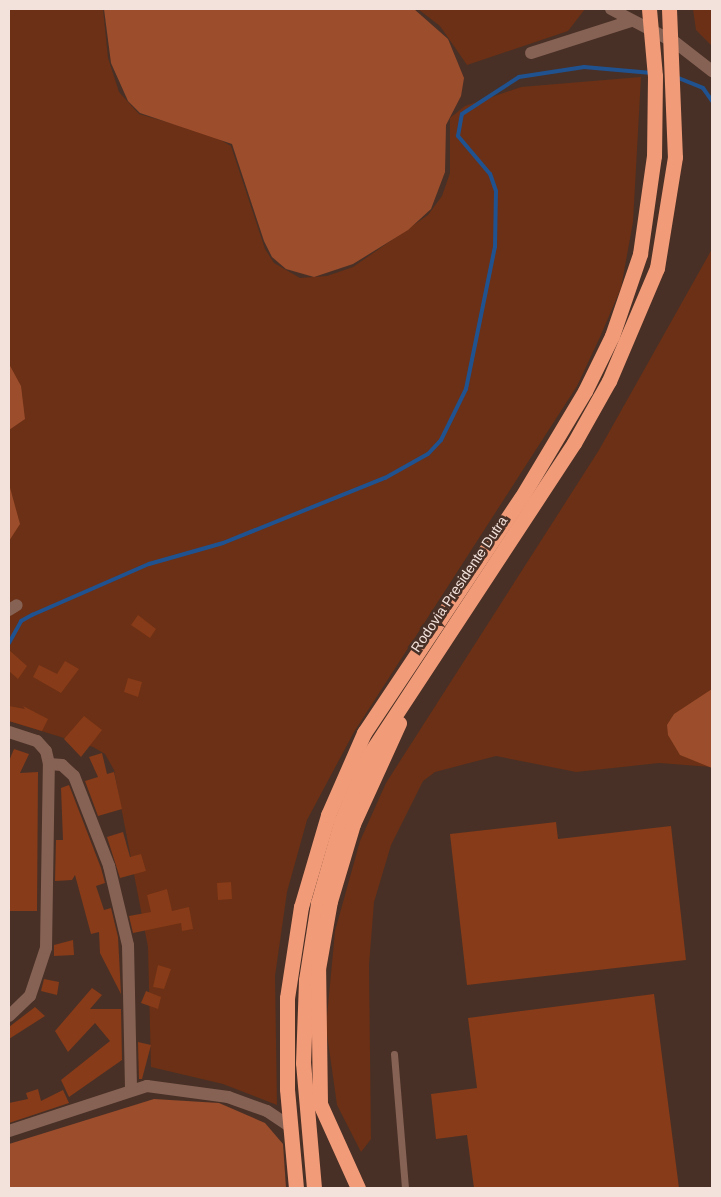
<!DOCTYPE html>
<html>
<head>
<meta charset="utf-8">
<style>
	body { margin:0 }
	#map { position:relative; width:721px; height:1197px; overflow:hidden; background:#483026; font-family:Arial,sans-serif }
	div>[style] { position:absolute }
	.green>* { inset:0; background:#6b3015 }
	.forest>* { inset:0; background:#9c4d2c }
	.stream>* { height:4px; margin:-2px; padding:0 2px; transform-origin:2px; border-radius:2px; background:#205290 }
	.building>* { inset:0; background:#873b18 }
	.lane>* { height:7px; margin:-3.5px; padding:0 3.5px; transform-origin:3.5px; border-radius:3.5px; background:#866254 }
	.street>* { height:12px; margin:-6px; padding:0 6px; transform-origin:6px; border-radius:6px; background:#866254 }
	.highway>* { height:15px; margin:-7.5px; padding:0 7.5px; transform-origin:7.5px; border-radius:7.5px; background:#f29b78 }
	.highway-bridge>* { height:15px; margin:-7.5px; padding:0 7.5px; transform-origin:7.5px; border-radius:7.5px; background:#f29b78 }
	span { translate:-50% -50%; white-space:nowrap; text-align:center; line-height:1.15; -webkit-text-stroke:5px #483026; paint-order:stroke }
	.street-label { font-size:14px; color:#f3e2dc }
	.frame { position:absolute; inset:0; border:10px solid #f3e2dc; pointer-events:none }
</style>
</head>
<body>
<div id="map">
	<div class="green">
		<i style="clip-path:polygon(9px 9px,103px 9px,108px 58px,119px 92px,139px 114px,212px 135px,231px 146px,265px 249px,274px 263px,300px 278px,327px 276px,353px 267px,428px 215px,442px 196px,450px 173px,450px 118px,465px 106px,521px 87px,641px 77px,633px 222px,621px 288px,600px 337px,577px 386px,354px 732px,307px 820px,287px 892px,275px 976px,277px 1105px,223px 1084px,151px 1067px,148px 947px,114px 770px,105px 754px,93px 747px,9px 721px)"></i>
		<i style="clip-path:polygon(418px 9px,585px 9px,568px 31px,467px 65px,440px 26px)"></i>
		<i style="clip-path:polygon(693px 9px,712px 9px,712px 46px,696px 30px)"></i>
		<i style="clip-path:polygon(712px 249px,712px 767px,659px 763px,576px 772px,496px 756px,435px 772px,423px 781px,391px 845px,374px 902px,369px 965px,371px 1139px,361px 1152px,337px 1105px,326px 1027px,335px 931px,360px 841px,386px 783px,599px 450px)"></i>
	</div>
	<div class="forest">
		<i style="clip-path:polygon(104px 9px,414px 9px,448px 39px,464px 78px,461px 96px,446px 125px,445px 172px,431px 209px,408px 230px,353px 264px,314px 277px,286px 269px,272px 257px,264px 241px,232px 144px,140px 113px,128px 101px,111px 63px)"></i>
		<i style="clip-path:polygon(9px 364px,21px 386px,25px 419px,9px 430px)"></i>
		<i style="clip-path:polygon(9px 484px,20px 524px,9px 541px)"></i>
		<i style="clip-path:polygon(712px 689px,712px 768px,680px 755px,668px 735px,667px 725px,674px 714px)"></i>
		<i style="clip-path:polygon(154px 1099px,219px 1103px,265px 1123px,283px 1144px,286px 1188px,9px 1188px,9px 1144px)"></i>
	</div>
	<div class="stream">
		<i style="left:676px;top:77px;width:29px;rotate:22deg"></i>
		<i style="left:703px;top:88px;width:16px;rotate:55deg"></i>
		<i style="left:9px;top:643px;width:25px;rotate:-61deg"></i>
		<i style="left:21px;top:621px;width:13px;rotate:-29deg"></i>
		<i style="left:32px;top:615px;width:128px;rotate:-23.6deg"></i>
		<i style="left:149px;top:564px;width:77px;rotate:-15.8deg"></i>
		<i style="left:223px;top:543px;width:175px;rotate:-21.9deg"></i>
		<i style="left:385px;top:478px;width:49px;rotate:-29.2deg"></i>
		<i style="left:428px;top:454px;width:19px;rotate:-47deg"></i>
		<i style="left:441px;top:440px;width:57px;rotate:-63.9deg"></i>
		<i style="left:466px;top:389px;width:145px;rotate:-78.5deg"></i>
		<i style="left:495px;top:247px;width:56px;rotate:-89deg"></i>
		<i style="left:496px;top:191px;width:18px;rotate:-109deg"></i>
		<i style="left:490px;top:174px;width:50px;rotate:-130.1deg"></i>
		<i style="left:458px;top:136px;width:22px;rotate:-80deg"></i>
		<i style="left:462px;top:114px;width:68px;rotate:-33deg"></i>
		<i style="left:519px;top:77px;width:66px;rotate:-8.7deg"></i>
		<i style="left:584px;top:67px;width:68px;rotate:5deg"></i>
	</div>
	<div class="building">
		<i style="clip-path:polygon(138px 615px,156px 629px,150px 638px,131px 625px)"></i>
		<i style="clip-path:polygon(9px 650px,27px 666px,18px 679px,9px 671px)"></i>
		<i style="clip-path:polygon(65px 661px,79px 669px,61px 693px,33px 677px,39px 665px,57px 674px)"></i>
		<i style="clip-path:polygon(128px 678px,142px 682px,138px 697px,124px 692px)"></i>
		<i style="clip-path:polygon(9px 706px,25px 709px,23px 706px,48px 719px,42px 731px,9px 721px)"></i>
		<i style="clip-path:polygon(84px 716px,102px 730px,81px 757px,64px 739px)"></i>
		<i style="clip-path:polygon(14px 749px,29px 754px,20px 773px,38px 772px,37px 911px,10px 911px,9px 761px)"></i>
		<i style="clip-path:polygon(102px 753px,107px 774px,114px 772px,122px 809px,98px 816px,85px 781px,98px 777px,89px 757px)"></i>
		<i style="clip-path:polygon(69px 785px,101px 868px,105px 883px,96px 886px,104px 910px,111px 908px,118px 937px,121px 994px,100px 953px,99px 932px,91px 934px,75px 875px,72px 880px,55px 881px,56px 840px,63px 840px,61px 788px)"></i>
		<i style="clip-path:polygon(556px 822px,558px 839px,671px 826px,686px 960px,467px 985px,450px 834px)"></i>
		<i style="clip-path:polygon(123px 832px,130px 857px,141px 854px,146px 871px,120px 878px,107px 837px)"></i>
		<i style="clip-path:polygon(231px 882px,232px 899px,218px 900px,217px 883px)"></i>
		<i style="clip-path:polygon(167px 889px,172px 911px,189px 907px,193px 929px,182px 931px,181px 923px,133px 933px,129px 916px,151px 912px,147px 895px)"></i>
		<i style="clip-path:polygon(73px 940px,74px 955px,54px 956px,54px 945px)"></i>
		<i style="clip-path:polygon(158px 965px,171px 969px,164px 989px,153px 987px)"></i>
		<i style="clip-path:polygon(44px 979px,59px 982px,57px 995px,41px 991px)"></i>
		<i style="clip-path:polygon(92px 988px,102px 995px,90px 1009px,121px 1009px,122px 1060px,69px 1097px,61px 1080px,110px 1041px,95px 1023px,68px 1052px,55px 1031px)"></i>
		<i style="clip-path:polygon(146px 991px,161px 997px,158px 1009px,141px 1003px)"></i>
		<i style="clip-path:polygon(654px 994px,679px 1188px,474px 1188px,467px 1135px,436px 1139px,431px 1094px,477px 1088px,468px 1018px)"></i>
		<i style="clip-path:polygon(35px 1007px,45px 1016px,9px 1039px,9px 1027px)"></i>
		<i style="clip-path:polygon(138px 1042px,151px 1045px,142px 1079px,139px 1079px)"></i>
		<i style="clip-path:polygon(38px 1089px,41px 1101px,63px 1090px,69px 1103px,9px 1123px,9px 1103px,28px 1099px,26px 1093px)"></i>
	</div>
	<div class="lane">
		<i style="left:394px;top:1054px;width:134px;rotate:85.3deg"></i>
	</div>
	<div class="street">
		<i style="left:611px;top:9px;width:73px;rotate:27.6deg"></i>
		<i style="left:676px;top:43px;width:46px;rotate:37.9deg"></i>
		<i style="left:531px;top:53px;width:105px;rotate:-17.7deg"></i>
		<i style="left:9px;top:610px;width:9px;rotate:-32deg"></i>
		<i style="left:9px;top:732px;width:29px;rotate:18deg"></i>
		<i style="left:37px;top:741px;width:13px;rotate:48deg"></i>
		<i style="left:46px;top:751px;width:13px;rotate:77deg"></i>
		<i style="left:49px;top:764px;width:13px;rotate:4deg"></i>
		<i style="left:62px;top:765px;width:16px;rotate:43deg"></i>
		<i style="left:74px;top:776px;width:97px;rotate:68.7deg"></i>
		<i style="left:109px;top:866px;width:81px;rotate:76.5deg"></i>
		<i style="left:128px;top:945px;width:145px;rotate:88.8deg"></i>
		<i style="left:9px;top:1016px;width:29px;rotate:-44deg"></i>
		<i style="left:30px;top:996px;width:51px;rotate:-71.6deg"></i>
		<i style="left:46px;top:948px;width:184px;rotate:-89.1deg"></i>
		<i style="left:9px;top:1131px;width:145px;rotate:-18.1deg"></i>
		<i style="left:147px;top:1086px;width:82px;rotate:7.7deg"></i>
		<i style="left:228px;top:1097px;width:41px;rotate:19.7deg"></i>
		<i style="left:267px;top:1111px;width:27px;rotate:34deg"></i>
	</div>
	<div class="highway">
		<i style="left:296px;top:1188px;width:99px;rotate:-95.2deg"></i>
		<i style="left:287px;top:1089px;width:91px;rotate:-90deg"></i>
		<i style="left:287px;top:998px;width:92px;rotate:-81.3deg"></i>
		<i style="left:301px;top:907px;width:96px;rotate:-73.6deg"></i>
		<i style="left:328px;top:815px;width:90px;rotate:-66.3deg"></i>
		<i style="left:364px;top:733px;width:283px;rotate:-56.3deg"></i>
		<i style="left:521px;top:498px;width:125px;rotate:-59.1deg"></i>
		<i style="left:585px;top:391px;width:61px;rotate:-63.9deg"></i>
		<i style="left:612px;top:336px;width:87px;rotate:-71.1deg"></i>
		<i style="left:640px;top:254px;width:99px;rotate:-81.9deg"></i>
		<i style="left:314px;top:1188px;width:125px;rotate:-95deg"></i>
		<i style="left:303px;top:1063px;width:83px;rotate:-87.9deg"></i>
		<i style="left:306px;top:980px;width:78px;rotate:-81.1deg"></i>
		<i style="left:318px;top:903px;width:84px;rotate:-74.1deg"></i>
		<i style="left:341px;top:822px;width:73px;rotate:-67.3deg"></i>
		<i style="left:369px;top:755px;width:373px;rotate:-56.7deg"></i>
		<i style="left:574px;top:443px;width:71px;rotate:-60.6deg"></i>
		<i style="left:609px;top:381px;width:123px;rotate:-67deg"></i>
		<i style="left:657px;top:268px;width:112px;rotate:-80.8deg"></i>
		<i style="left:358px;top:1188px;width:92px;rotate:-114.3deg"></i>
		<i style="left:320px;top:1104px;width:135px;rotate:-90.8deg"></i>
		<i style="left:318px;top:969px;width:69px;rotate:-80deg"></i>
		<i style="left:330px;top:901px;width:80px;rotate:-73.4deg"></i>
		<i style="left:353px;top:824px;width:111px;rotate:-65.5deg"></i>
	</div>
	<div class="highway-bridge">
		<i style="left:649px;top:9px;width:67px;rotate:84.9deg"></i>
		<i style="left:655px;top:76px;width:80px;rotate:90.7deg"></i>
		<i style="left:669px;top:9px;width:148px;rotate:87.7deg"></i>
	</div>
	<div class="street-label">
		<span style="left:459px;top:584px;rotate:-56deg">Rodovia Presidente Dutra</span>
	</div>
	<div class="frame"></div>
</div>
</body>
</html>
